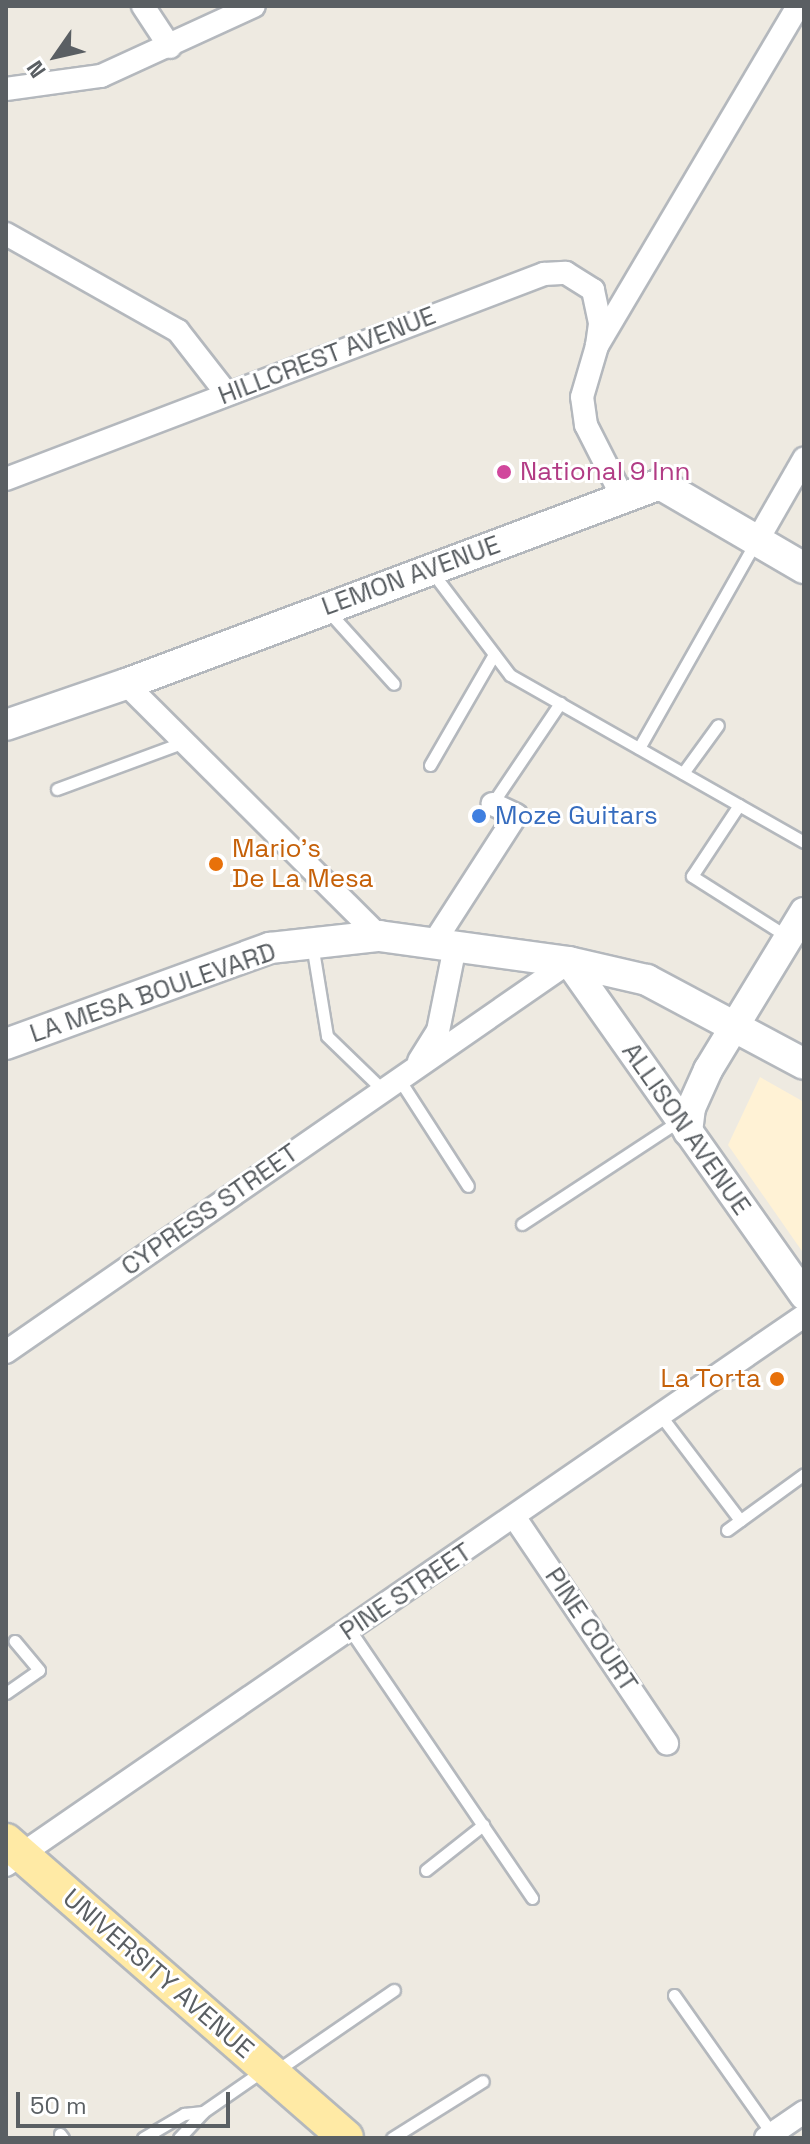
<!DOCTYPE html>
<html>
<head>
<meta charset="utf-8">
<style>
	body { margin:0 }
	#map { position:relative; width:810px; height:2144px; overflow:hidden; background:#eeeae1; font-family:"Space Grotesk",sans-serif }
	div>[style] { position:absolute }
	.commercial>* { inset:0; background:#fff2d5 }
	.roads { filter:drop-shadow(2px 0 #b4b8bd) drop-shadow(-2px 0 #b4b8bd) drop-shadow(0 2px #b4b8bd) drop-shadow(0 -2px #b4b8bd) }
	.service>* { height:11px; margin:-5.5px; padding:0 5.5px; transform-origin:5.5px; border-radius:5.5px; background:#fff }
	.minor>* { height:22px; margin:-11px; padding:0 11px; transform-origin:11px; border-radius:11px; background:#fff }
	.tertiary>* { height:28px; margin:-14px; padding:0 14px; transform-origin:14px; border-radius:14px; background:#fff }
	.secondary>* { height:30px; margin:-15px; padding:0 15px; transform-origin:15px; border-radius:15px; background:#fff }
	.primary>* { height:34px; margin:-17px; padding:0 17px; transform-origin:17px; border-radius:17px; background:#ffeaa5 }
	.dots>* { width:22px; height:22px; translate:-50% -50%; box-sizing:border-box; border:4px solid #fff; border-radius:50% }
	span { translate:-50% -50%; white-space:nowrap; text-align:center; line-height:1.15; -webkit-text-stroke:6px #fff; paint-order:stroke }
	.street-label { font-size:26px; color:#5a5f63 }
	.hotel-label { font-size:26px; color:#b23c85 }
	.left { translate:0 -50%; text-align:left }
	.shop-label { font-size:26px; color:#366cbe }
	.food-label { font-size:26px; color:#c56008 }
	.right { translate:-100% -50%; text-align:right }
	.frame { position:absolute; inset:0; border:8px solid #5a5f63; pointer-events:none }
	.north { position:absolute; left:16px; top:16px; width:80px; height:80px; -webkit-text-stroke:6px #fff; paint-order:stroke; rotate:236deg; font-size:22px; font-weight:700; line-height:32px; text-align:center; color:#5a5f63 }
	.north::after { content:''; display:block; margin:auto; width:28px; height:36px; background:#5a5f63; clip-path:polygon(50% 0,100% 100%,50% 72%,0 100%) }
	.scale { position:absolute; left:16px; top:2092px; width:214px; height:36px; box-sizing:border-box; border:4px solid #5a5f63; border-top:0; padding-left:10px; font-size:24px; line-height:28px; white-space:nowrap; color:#5a5f63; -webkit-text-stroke:6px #fff; paint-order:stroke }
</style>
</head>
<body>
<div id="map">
	<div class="commercial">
		<i style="clip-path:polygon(760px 1077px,804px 1102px,804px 1254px,728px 1145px)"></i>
	</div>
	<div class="roads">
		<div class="service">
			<i style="left:432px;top:572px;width:129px;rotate:52.9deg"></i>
			<i style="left:510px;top:675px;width:338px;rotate:29.6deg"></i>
			<i style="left:328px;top:611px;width:98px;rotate:47.9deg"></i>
			<i style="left:639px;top:748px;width:236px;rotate:-60.5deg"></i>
			<i style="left:430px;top:765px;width:128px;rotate:-60deg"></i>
			<i style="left:683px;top:773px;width:59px;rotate:-53.9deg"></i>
			<i style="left:57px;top:789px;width:135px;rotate:-20.3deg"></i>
			<i style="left:492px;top:804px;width:122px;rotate:-56deg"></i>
			<i style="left:739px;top:805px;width:85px;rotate:123.5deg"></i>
			<i style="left:692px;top:876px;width:114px;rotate:32.4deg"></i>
			<i style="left:312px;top:944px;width:93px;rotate:80.7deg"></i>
			<i style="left:327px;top:1036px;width:78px;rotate:44deg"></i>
			<i style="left:399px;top:1079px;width:127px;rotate:57.2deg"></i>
			<i style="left:522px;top:1224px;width:188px;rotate:-33.3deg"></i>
			<i style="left:661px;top:1416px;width:131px;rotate:52.8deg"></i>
			<i style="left:727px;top:1530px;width:95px;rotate:-36deg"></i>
			<i style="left:350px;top:1630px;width:324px;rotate:55.8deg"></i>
			<i style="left:6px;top:1693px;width:40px;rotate:-34.9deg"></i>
			<i style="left:39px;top:1670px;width:38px;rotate:-130deg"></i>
			<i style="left:426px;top:1870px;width:73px;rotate:-38.3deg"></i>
			<i style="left:674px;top:1995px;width:170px;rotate:54.8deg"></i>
			<i style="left:276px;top:2071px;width:143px;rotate:-34.5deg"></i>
			<i style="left:60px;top:2134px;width:5px;rotate:53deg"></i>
			<i style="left:143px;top:2138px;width:48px;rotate:-30.3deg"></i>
			<i style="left:184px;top:2114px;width:19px;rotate:-6deg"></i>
			<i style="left:179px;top:2138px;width:35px;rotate:-47deg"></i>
			<i style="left:203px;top:2112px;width:72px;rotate:-34.8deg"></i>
			<i style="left:392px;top:2138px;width:107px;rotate:-32.1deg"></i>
		</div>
		<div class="minor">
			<i style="left:143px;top:6px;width:49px;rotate:56.6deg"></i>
			<i style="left:6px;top:89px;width:96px;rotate:-7.8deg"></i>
			<i style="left:101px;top:76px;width:168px;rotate:-24.6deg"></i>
			<i style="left:6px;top:234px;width:197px;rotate:29.4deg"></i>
			<i style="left:178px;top:331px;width:80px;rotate:52.1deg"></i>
			<i style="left:6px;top:479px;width:576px;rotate:-20.86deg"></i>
			<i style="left:544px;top:274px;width:22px;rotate:-3deg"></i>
			<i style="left:566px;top:273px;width:32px;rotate:32deg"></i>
			<i style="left:593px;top:290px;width:35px;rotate:78deg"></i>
			<i style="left:600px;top:324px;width:22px;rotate:98deg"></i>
			<i style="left:623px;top:498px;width:82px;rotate:-116.9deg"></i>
			<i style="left:586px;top:425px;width:28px;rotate:-98deg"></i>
			<i style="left:582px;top:397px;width:53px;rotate:-73.6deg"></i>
			<i style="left:597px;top:346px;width:395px;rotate:-59.4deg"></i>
			<i style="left:757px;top:541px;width:95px;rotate:-60.2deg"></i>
			<i style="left:126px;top:684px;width:357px;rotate:44.9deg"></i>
			<i style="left:433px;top:944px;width:153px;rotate:-57.2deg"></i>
			<i style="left:516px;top:815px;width:26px;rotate:-155deg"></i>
			<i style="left:419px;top:1061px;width:36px;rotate:-58deg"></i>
			<i style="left:438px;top:1031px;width:86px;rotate:-78.6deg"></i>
			<i style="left:6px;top:1352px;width:685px;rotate:-34.71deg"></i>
			<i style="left:515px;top:1518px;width:272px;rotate:56deg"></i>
			<i style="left:6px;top:1865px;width:969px;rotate:-34.53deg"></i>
			<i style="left:766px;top:2138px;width:46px;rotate:-34.4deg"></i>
		</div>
		<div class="tertiary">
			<i style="left:569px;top:962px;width:408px;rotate:54.8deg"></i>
			<i style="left:688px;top:1132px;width:24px;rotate:-83deg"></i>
			<i style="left:691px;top:1108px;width:42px;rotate:-65.9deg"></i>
			<i style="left:708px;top:1070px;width:185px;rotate:-58.7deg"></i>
		</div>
		<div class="secondary">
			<i style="left:6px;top:725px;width:127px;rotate:-18.9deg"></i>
			<i style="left:126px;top:684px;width:570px;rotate:-20.53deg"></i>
			<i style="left:660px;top:484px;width:167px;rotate:30.3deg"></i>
			<i style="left:6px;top:1044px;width:281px;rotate:-20deg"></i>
			<i style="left:270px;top:948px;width:110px;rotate:-6.3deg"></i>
			<i style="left:379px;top:936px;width:192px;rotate:7.8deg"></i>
			<i style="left:569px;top:962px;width:80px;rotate:13deg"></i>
			<i style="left:647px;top:980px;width:178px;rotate:28.1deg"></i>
		</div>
		<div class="primary">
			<i style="left:6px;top:1841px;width:451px;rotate:41.1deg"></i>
		</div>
	</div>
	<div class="dots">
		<i style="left:504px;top:472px;background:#d1479c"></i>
		<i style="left:479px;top:816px;background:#3f7fe0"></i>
		<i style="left:216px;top:864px;background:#e8710a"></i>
		<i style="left:777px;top:1379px;background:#e8710a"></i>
	</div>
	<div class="street-label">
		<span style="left:327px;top:356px;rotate:-21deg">HILLCREST AVENUE</span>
		<span style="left:411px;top:576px;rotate:-20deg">LEMON AVENUE</span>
		<span style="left:153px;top:993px;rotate:-19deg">LA MESA BOULEVARD</span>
		<span style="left:686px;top:1129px;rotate:55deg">ALLISON AVENUE</span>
		<span style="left:210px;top:1210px;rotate:-35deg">CYPRESS STREET</span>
		<span style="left:406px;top:1592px;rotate:-34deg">PINE STREET</span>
		<span style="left:591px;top:1630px;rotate:56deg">PINE COURT</span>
		<span style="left:158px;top:1974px;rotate:41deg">UNIVERSITY AVENUE</span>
	</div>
	<div class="hotel-label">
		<span class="left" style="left:520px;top:472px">National 9 Inn</span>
	</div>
	<div class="shop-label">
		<span class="left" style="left:495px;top:816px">Moze Guitars</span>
	</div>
	<div class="food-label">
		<span class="left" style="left:232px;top:864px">Mario's<br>De La Mesa</span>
		<span class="right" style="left:761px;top:1379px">La Torta</span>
	</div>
	<div class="frame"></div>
	<div class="north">N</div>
	<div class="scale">50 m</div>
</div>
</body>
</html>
